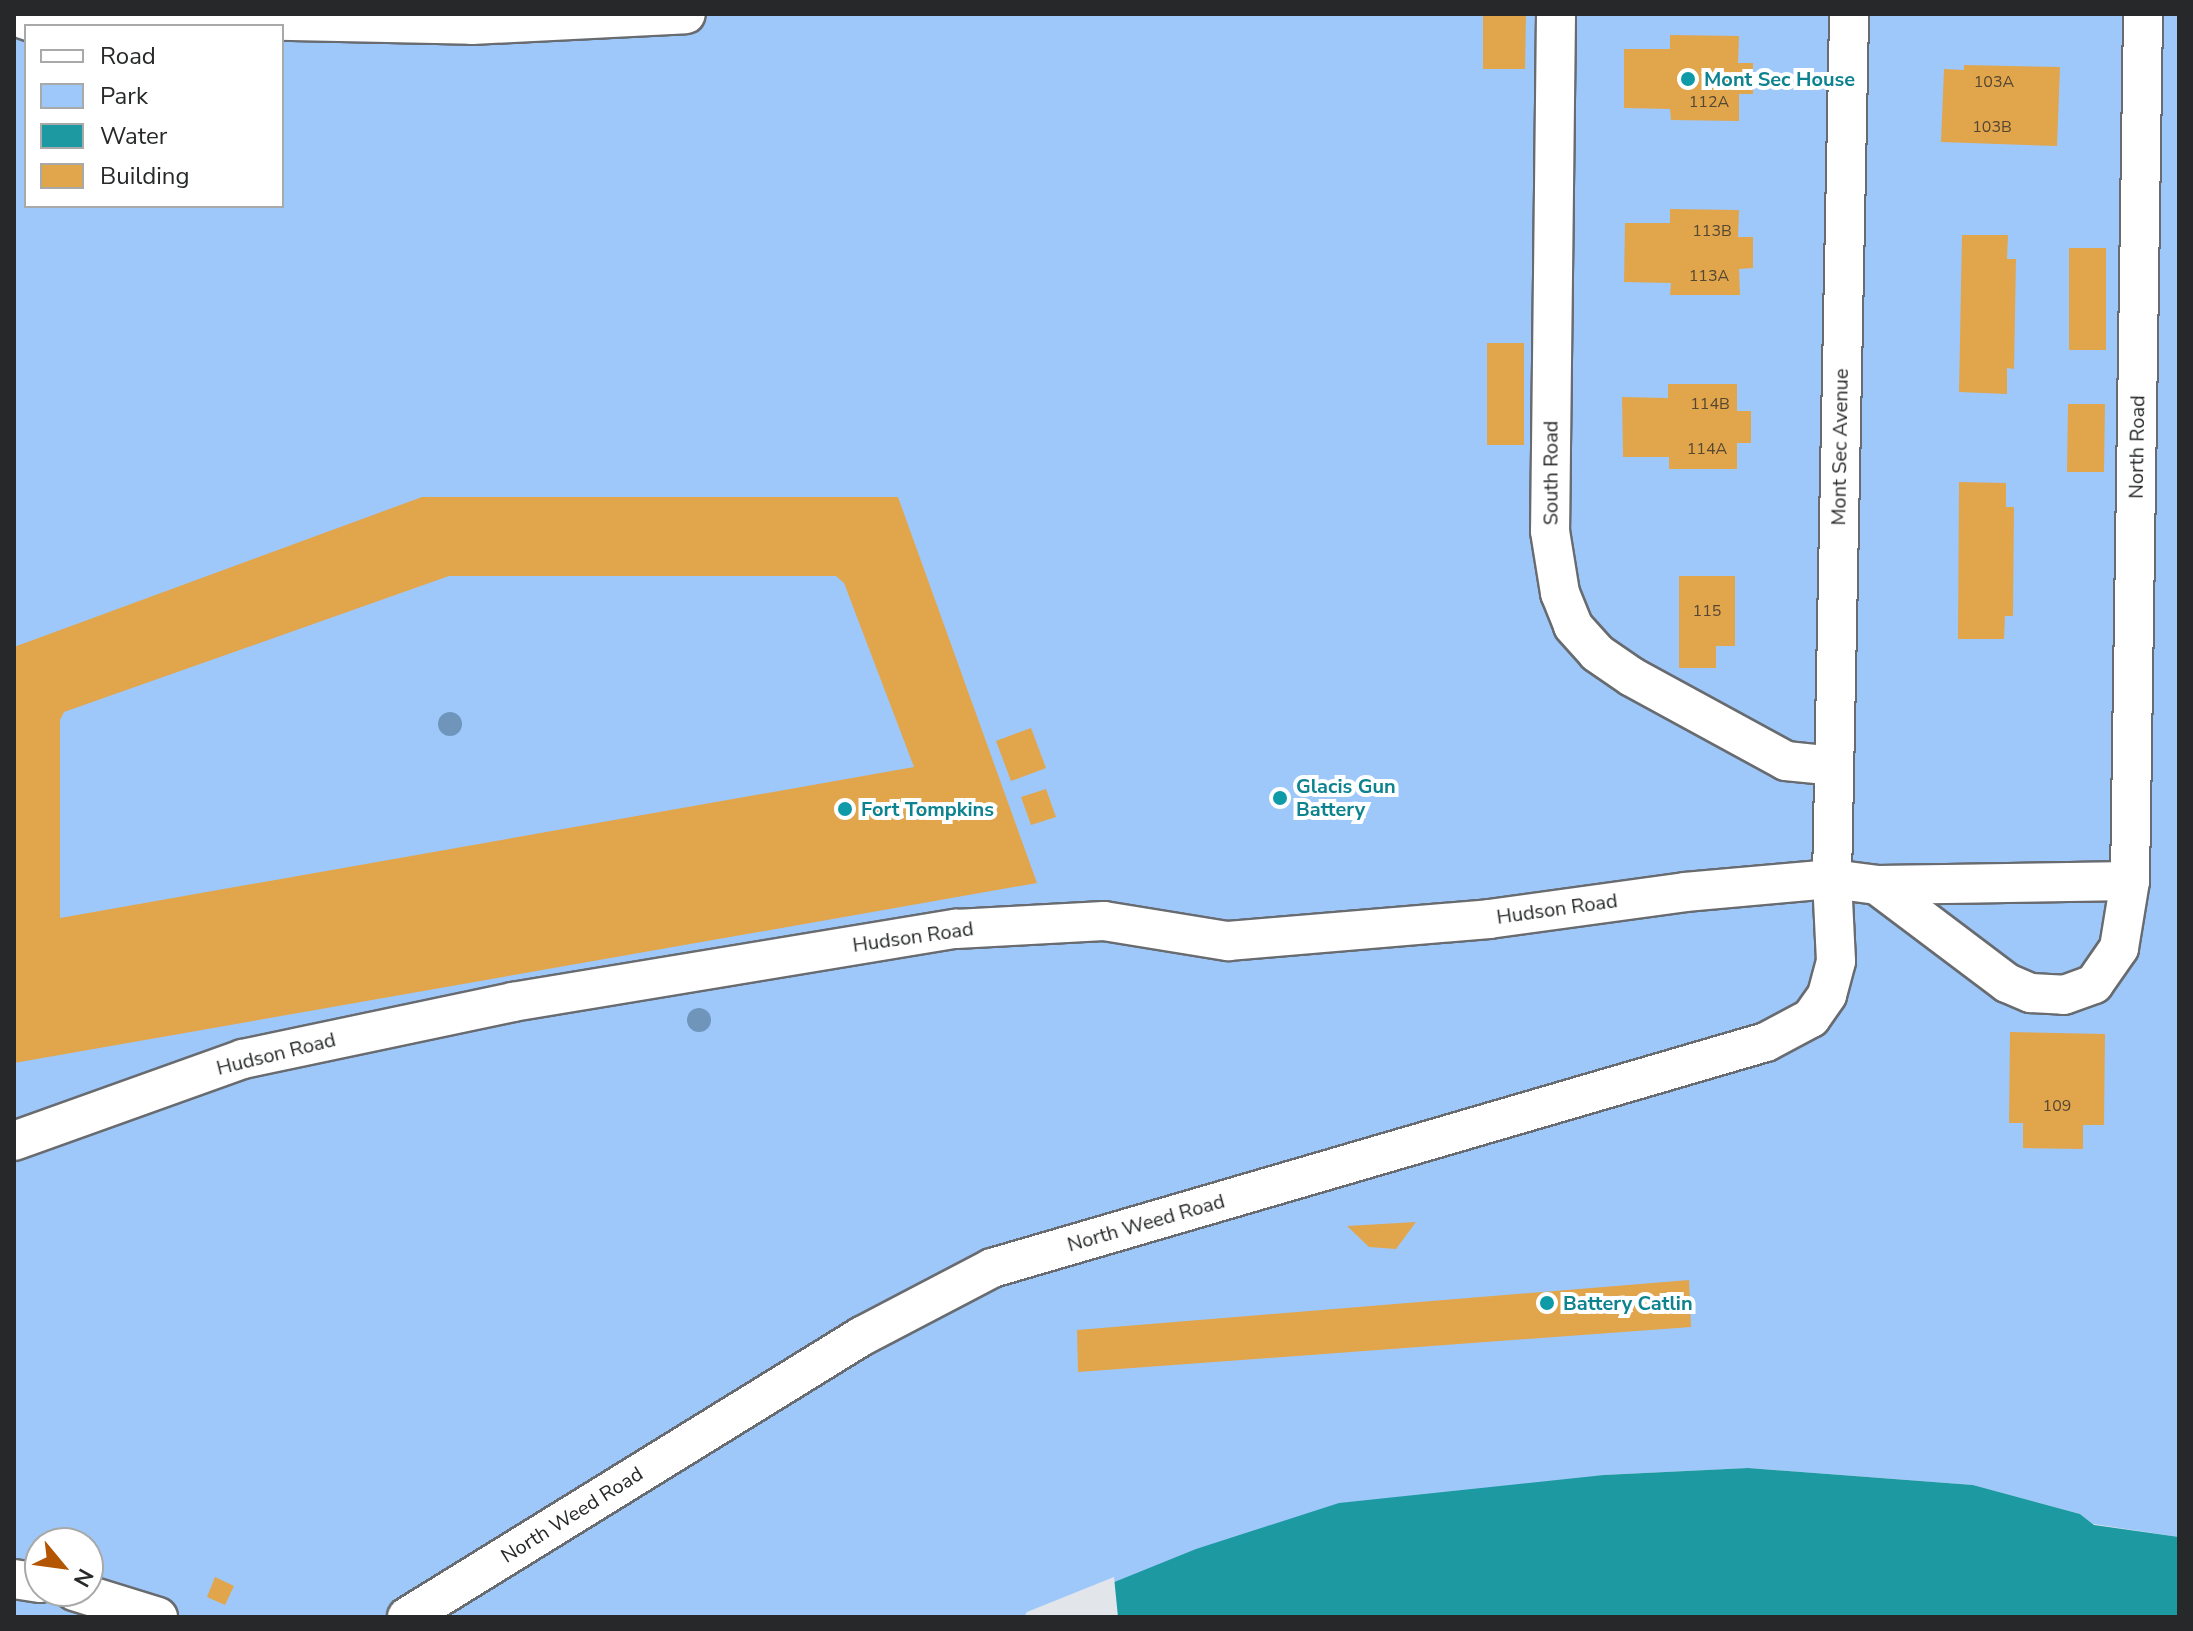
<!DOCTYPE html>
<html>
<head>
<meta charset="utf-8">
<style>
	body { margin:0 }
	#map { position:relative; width:2193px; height:1631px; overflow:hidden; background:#e2e6eb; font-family:"Nunito Sans",sans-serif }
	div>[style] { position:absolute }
	.green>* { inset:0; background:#9fc8fa }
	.water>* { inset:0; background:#1c99a1 }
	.pier>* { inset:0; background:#e2e6eb }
	.building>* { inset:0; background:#e1a54c }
	.roads { filter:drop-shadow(2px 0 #686b6f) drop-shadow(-2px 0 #686b6f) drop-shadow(0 2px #686b6f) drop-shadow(0 -2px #686b6f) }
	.minor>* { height:38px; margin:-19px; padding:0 19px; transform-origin:19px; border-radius:19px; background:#fff }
	.trees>* { width:24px; height:24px; margin:-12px; border-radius:50%; background:#6f95bb }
	.dots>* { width:22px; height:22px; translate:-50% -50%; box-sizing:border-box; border:4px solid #fff; border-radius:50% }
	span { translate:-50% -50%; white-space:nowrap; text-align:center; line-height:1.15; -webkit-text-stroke:8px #fff; paint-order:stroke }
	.number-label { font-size:16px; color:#554732 }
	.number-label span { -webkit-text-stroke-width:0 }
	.culture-label { font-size:20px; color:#0d838f; font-weight:700 }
	.left { translate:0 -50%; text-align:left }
	.street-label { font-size:20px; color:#262829 }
	.frame { position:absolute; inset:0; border:16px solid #262829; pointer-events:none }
	.legend { position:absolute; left:24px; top:24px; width:260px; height:184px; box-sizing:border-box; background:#fff; border:2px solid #a8a9a9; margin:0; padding:10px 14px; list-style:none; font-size:24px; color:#262829 }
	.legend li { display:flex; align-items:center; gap:16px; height:40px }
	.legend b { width:40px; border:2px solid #a8a9a9 }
	.north { position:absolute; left:24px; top:1527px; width:80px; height:80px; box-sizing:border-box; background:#fff; border:2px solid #a8a9a9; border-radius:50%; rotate:119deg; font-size:22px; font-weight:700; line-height:32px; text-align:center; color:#262829 }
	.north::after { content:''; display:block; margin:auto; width:28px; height:36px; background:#b35501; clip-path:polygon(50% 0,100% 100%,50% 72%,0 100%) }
</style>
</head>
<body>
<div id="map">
	<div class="green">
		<i style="clip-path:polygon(evenodd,14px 14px,2179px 14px,2179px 1537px,2093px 1524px,2080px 1514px,1973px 1485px,1748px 1468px,1604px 1475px,1028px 1617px,14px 1617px,14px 14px,26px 26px,282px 26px,282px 206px,26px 206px,26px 26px,14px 14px,40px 1543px,88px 1543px,88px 1591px,40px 1591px,40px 1543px)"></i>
	</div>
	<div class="water">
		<i style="clip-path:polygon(1748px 1468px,1973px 1485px,2080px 1514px,2094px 1525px,2179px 1537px,2179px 1617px,1028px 1617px,1196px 1549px,1339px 1503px,1604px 1475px)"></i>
	</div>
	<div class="pier">
		<i style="clip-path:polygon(1114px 1577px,1118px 1617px,1024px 1617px,1027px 1612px)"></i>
	</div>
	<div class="building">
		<i style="clip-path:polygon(1483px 14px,1526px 14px,1525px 69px,1483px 69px)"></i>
		<i style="clip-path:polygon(1670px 35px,1739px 36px,1738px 63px,1753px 63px,1753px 94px,1739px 94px,1739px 121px,1671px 120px,1670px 109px,1624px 108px,1624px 49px,1670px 49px)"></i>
		<i style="clip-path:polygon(1964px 65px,2060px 67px,2057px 146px,1941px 142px,1944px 69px,1964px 70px)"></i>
		<i style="clip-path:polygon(1670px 209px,1739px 210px,1738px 237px,1753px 237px,1753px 268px,1739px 269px,1740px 295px,1670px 295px,1671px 283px,1624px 282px,1625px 223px,1670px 223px)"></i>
		<i style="clip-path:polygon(1962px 235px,2008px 235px,2007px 259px,2016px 259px,2014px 369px,2007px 368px,2007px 394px,1959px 392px)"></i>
		<i style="clip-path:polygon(2069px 248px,2106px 248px,2106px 350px,2069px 350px)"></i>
		<i style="clip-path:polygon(1487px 343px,1524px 343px,1524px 445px,1487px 445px)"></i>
		<i style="clip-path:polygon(1668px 384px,1737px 384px,1737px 411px,1751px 411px,1751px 443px,1737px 443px,1737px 469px,1669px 469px,1669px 457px,1623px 457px,1622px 397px,1668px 398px)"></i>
		<i style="clip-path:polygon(2068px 404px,2105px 404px,2104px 472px,2067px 472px)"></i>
		<i style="clip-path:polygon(1959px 482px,2006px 483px,2006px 507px,2014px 507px,2013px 616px,2005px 616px,2004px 639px,1958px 639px)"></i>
		<i style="clip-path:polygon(evenodd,422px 497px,898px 497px,1037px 883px,14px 1063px,14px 647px,422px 497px,449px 576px,836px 576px,844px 583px,914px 767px,60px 918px,60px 720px,64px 712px,449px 576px)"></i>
		<i style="clip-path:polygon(1679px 576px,1735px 576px,1735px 646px,1716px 646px,1716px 668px,1679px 668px)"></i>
		<i style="clip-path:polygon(1031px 728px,1046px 768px,1011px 781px,996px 741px)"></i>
		<i style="clip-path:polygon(1046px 789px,1056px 817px,1031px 825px,1021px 797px)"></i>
		<i style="clip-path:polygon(2010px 1032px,2105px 1034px,2104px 1125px,2083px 1125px,2083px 1149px,2023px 1148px,2023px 1123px,2009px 1123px)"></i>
		<i style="clip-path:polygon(1416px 1222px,1396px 1249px,1369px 1247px,1347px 1226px)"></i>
		<i style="clip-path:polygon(1689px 1280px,1691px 1327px,1078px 1372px,1077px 1330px)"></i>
		<i style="clip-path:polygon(215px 1577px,234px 1586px,225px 1605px,207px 1597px)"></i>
	</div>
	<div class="roads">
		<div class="minor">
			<i style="left:1556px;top:14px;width:517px;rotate:90.66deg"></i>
			<i style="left:1550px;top:531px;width:63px;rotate:80.8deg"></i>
			<i style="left:1560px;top:593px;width:35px;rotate:68deg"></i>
			<i style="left:1573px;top:626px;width:36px;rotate:48deg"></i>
			<i style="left:1597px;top:653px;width:42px;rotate:34.4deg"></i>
			<i style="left:1632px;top:677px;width:175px;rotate:28.6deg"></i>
			<i style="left:1786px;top:761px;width:48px;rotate:5.9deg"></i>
			<i style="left:14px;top:16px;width:21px;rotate:19deg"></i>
			<i style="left:34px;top:23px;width:161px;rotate:-1.4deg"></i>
			<i style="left:195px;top:19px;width:277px;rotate:1.2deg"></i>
			<i style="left:472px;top:25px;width:214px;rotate:-2.9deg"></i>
			<i style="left:1877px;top:885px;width:163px;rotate:37deg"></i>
			<i style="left:2007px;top:983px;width:26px;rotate:23deg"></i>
			<i style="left:2031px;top:993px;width:33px;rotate:3deg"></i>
			<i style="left:2064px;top:995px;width:32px;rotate:-20deg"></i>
			<i style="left:2094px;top:984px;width:44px;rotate:-55.2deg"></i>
			<i style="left:2119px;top:948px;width:68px;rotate:-80.7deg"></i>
			<i style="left:2130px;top:881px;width:867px;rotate:-89.14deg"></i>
			<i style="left:14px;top:1141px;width:243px;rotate:-19.7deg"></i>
			<i style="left:243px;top:1059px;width:276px;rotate:-11.9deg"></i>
			<i style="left:513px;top:1002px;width:449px;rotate:-9.4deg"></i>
			<i style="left:956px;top:929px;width:148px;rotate:-3.1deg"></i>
			<i style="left:1104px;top:921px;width:126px;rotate:9.2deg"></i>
			<i style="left:1228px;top:941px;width:262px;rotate:-4.8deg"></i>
			<i style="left:1489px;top:919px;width:198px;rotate:-7.8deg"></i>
			<i style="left:1685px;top:892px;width:148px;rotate:-5.1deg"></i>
			<i style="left:1832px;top:879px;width:45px;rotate:7.6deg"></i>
			<i style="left:1877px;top:885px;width:253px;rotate:-0.9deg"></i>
			<i style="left:14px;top:1579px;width:26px;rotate:9deg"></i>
			<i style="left:74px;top:1591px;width:88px;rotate:17.2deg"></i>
			<i style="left:407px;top:1617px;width:535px;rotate:-31.7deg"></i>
			<i style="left:862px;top:1336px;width:147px;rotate:-27.6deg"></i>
			<i style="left:992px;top:1268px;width:806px;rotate:-16.28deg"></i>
			<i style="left:1766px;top:1042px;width:51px;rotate:-28.1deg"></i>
			<i style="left:1811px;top:1018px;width:28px;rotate:-55deg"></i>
			<i style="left:1827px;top:995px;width:35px;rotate:-75deg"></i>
			<i style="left:1836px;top:961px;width:82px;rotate:-92.8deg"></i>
			<i style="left:1832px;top:879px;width:865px;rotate:-88.87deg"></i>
		</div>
	</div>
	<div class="trees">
		<i style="left:450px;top:724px"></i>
		<i style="left:699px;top:1020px"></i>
	</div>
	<div class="dots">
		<i style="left:1688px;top:79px;background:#0f9aa8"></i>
		<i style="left:1280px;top:798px;background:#0f9aa8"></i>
		<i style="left:845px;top:809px;background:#0f9aa8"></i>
		<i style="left:1547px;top:1303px;background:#0f9aa8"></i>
	</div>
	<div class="number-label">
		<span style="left:1994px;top:82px">103A</span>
		<span style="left:1709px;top:102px">112A</span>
		<span style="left:1992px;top:127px">103B</span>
		<span style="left:1712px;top:231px">113B</span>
		<span style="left:1709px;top:276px">113A</span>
		<span style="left:1710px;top:404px">114B</span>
		<span style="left:1707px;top:449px">114A</span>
		<span style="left:1707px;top:611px">115</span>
		<span style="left:2057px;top:1106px">109</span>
	</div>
	<div class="culture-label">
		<span class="left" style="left:1704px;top:79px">Mont Sec House</span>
		<span class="left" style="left:1296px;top:798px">Glacis Gun<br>Battery</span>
		<span class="left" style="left:861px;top:809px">Fort Tompkins</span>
		<span class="left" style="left:1563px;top:1303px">Battery Catlin</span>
	</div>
	<div class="street-label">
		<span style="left:1840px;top:447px;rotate:-89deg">Mont Sec Avenue</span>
		<span style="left:2137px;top:447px;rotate:-89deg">North Road</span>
		<span style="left:1551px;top:473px;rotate:-90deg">South Road</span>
		<span style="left:1557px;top:909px;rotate:-8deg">Hudson Road</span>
		<span style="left:913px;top:937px;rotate:-8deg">Hudson Road</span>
		<span style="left:276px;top:1054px;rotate:-14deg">Hudson Road</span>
		<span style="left:1146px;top:1223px;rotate:-16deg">North Weed Road</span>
		<span style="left:572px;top:1515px;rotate:-32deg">North Weed Road</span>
	</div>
	<div class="frame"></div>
	<ul class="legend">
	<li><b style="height:10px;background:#fff"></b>Road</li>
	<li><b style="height:22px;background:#9fc8fa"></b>Park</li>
	<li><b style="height:22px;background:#1c99a1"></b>Water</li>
	<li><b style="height:22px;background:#e1a54c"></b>Building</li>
	</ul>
	<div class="north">N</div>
</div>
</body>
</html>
